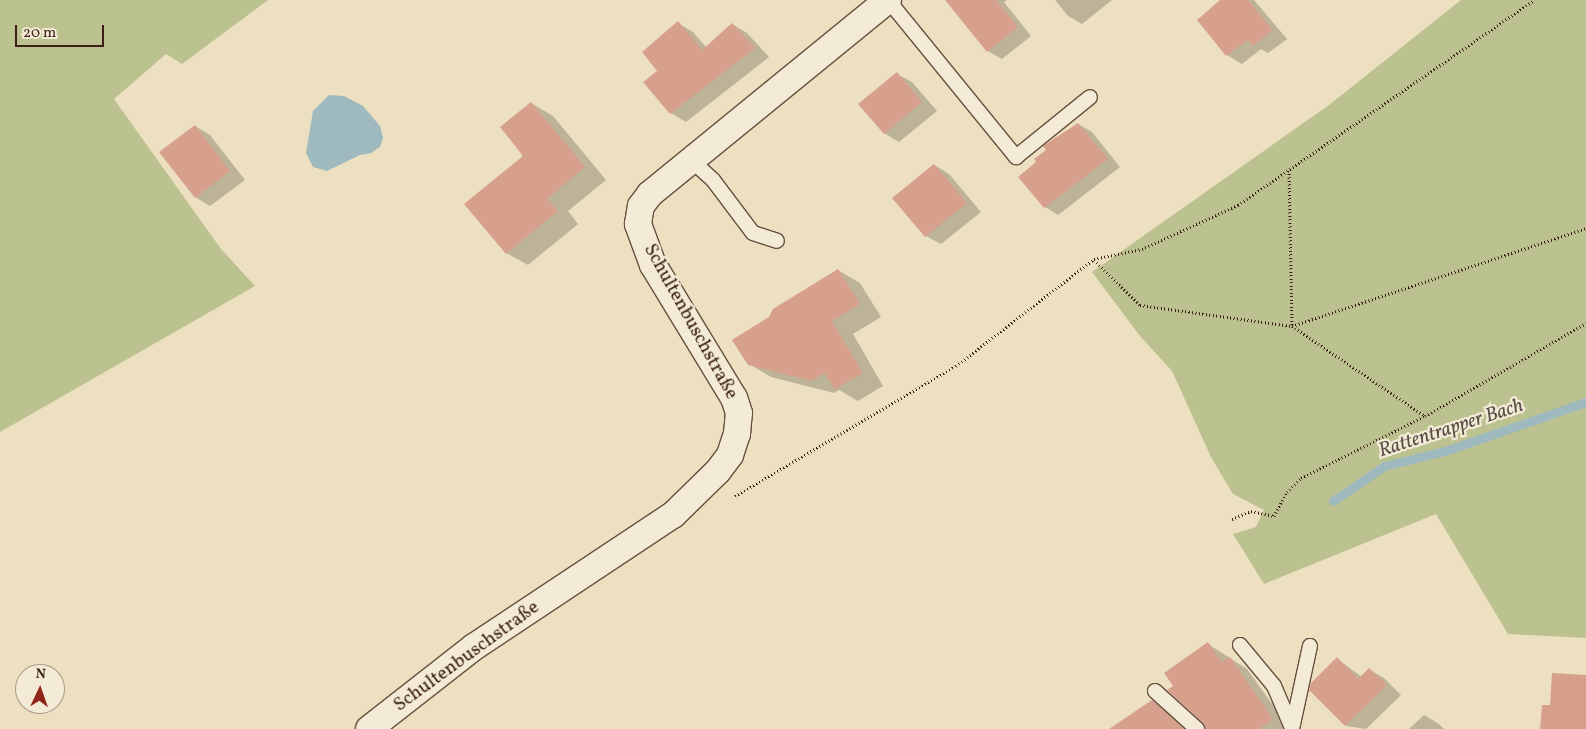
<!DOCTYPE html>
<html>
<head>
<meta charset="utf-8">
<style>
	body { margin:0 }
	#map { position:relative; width:1586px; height:729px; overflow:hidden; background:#ede0c0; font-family:Vollkorn,serif }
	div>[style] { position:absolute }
	.green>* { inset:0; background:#bcc190 }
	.water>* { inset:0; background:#9ebabe }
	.shadow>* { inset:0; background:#0003 }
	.stream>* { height:9px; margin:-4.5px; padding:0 4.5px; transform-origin:4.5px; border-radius:4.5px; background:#9ebabe }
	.building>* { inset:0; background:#d7a08c }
	.path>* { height:3px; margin-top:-1.5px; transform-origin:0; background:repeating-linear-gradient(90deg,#3b1f14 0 1px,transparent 0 3.5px) }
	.roads { filter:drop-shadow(1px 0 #684f3f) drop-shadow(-1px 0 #684f3f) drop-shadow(0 1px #684f3f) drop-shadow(0 -1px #684f3f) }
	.service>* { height:14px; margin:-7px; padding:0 7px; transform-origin:7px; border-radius:7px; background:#f3ebd6 }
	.minor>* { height:26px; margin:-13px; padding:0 13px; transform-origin:13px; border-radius:13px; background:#f3ebd6 }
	span { translate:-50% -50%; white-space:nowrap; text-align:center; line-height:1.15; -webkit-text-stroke:4.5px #f3ebd6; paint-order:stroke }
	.street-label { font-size:19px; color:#3b1f14 }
	.water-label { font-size:20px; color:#594e47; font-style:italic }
	.north { position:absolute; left:15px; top:664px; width:50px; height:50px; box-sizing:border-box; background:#f3ebd6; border:1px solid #a99988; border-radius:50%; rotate:3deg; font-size:14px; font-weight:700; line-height:20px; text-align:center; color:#3b1f14 }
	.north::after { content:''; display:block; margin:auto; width:18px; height:22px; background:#8f2418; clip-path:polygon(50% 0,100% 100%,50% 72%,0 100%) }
	.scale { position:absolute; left:15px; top:25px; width:89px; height:22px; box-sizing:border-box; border:2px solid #3b1f14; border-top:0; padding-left:6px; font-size:15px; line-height:18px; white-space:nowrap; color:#3b1f14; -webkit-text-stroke:4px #f3ebd6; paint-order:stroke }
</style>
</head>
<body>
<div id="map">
	<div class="green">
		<i style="clip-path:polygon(0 0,268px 0,182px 64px,166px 54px,114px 99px,221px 249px,255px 286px,0 432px)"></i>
		<i style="clip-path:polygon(1461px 0,1586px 0,1586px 638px,1508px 634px,1436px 514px,1264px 584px,1233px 534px,1256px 527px,1264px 510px,1233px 494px,1211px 457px,1172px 371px,1140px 336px,1092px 272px,1329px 105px)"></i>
	</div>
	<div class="water">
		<i style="clip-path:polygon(329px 95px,344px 96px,363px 106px,380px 126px,383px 138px,380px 147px,371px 153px,360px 155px,327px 171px,313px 167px,306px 153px,313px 111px)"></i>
	</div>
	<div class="shadow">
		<i style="clip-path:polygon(947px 0,1007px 0,1004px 2px,1031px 36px,1002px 59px,988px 51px)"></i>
		<i style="clip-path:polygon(1055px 0,1112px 0,1082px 24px,1068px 16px)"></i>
		<i style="clip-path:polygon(1222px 0,1254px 0,1287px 39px,1268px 53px,1261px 49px,1242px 64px,1227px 55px)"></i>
		<i style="clip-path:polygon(678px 23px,693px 32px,706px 47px,732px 24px,747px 33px,769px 57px,686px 122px,671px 113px,659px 71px)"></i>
		<i style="clip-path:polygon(897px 74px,912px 82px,937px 111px,899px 142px,884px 133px)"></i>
		<i style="clip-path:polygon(531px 103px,553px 116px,606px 180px,568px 211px,578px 224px,528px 265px,506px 253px)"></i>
		<i style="clip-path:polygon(1078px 124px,1092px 132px,1120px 167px,1058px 215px,1045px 207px,1020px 177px)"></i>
		<i style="clip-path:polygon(195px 126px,210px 135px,245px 180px,210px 206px,195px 197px)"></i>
		<i style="clip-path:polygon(934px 165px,949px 174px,981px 212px,941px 244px,926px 236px)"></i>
		<i style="clip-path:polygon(838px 270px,860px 283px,881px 317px,853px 334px,883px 386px,858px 401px,839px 390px,834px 393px,771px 377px,749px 364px,770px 318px)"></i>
		<i style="clip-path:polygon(1208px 644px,1247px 669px,1290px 729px,1204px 729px,1204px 722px,1175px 686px)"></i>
		<i style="clip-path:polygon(1337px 659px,1362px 677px,1370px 670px,1384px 678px,1401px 695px,1366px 729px,1346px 726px,1311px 690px)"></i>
		<i style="clip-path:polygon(1152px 701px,1169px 711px,1189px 729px,1133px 729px)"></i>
		<i style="clip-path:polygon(1424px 715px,1439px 724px,1444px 729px,1409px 729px)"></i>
	</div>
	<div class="stream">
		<i style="left:1333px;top:501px;width:62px;rotate:-34.5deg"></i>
		<i style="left:1384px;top:466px;width:63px;rotate:-13.8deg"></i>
		<i style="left:1445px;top:451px;width:149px;rotate:-19.2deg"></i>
	</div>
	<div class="building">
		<i style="clip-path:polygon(945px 0,996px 0,1018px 27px,987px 52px)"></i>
		<i style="clip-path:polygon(1220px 0,1248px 0,1273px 30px,1253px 46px,1248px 40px,1226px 56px,1197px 20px)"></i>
		<i style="clip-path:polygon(678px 21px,702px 50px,732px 23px,755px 48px,670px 114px,643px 82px,657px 71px,642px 52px)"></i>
		<i style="clip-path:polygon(897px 72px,922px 102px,884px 134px,858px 104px)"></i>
		<i style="clip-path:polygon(531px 102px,585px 167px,547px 199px,558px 211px,506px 254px,464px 204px,523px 156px,500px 127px)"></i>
		<i style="clip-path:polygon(1078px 123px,1108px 159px,1044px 208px,1018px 177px,1036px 162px,1034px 159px,1046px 150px,1043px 146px)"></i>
		<i style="clip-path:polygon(195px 125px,230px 171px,195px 198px,159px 152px)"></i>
		<i style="clip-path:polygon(934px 164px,967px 203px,925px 237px,892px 198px)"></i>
		<i style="clip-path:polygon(838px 269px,860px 304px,832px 321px,863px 373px,835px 389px,824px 373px,812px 381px,748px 365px,732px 340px,769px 317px,773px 309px)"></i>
		<i style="clip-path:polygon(1208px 642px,1222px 662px,1230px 657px,1273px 719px,1259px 729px,1206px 729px,1203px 723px,1167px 690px,1173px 686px,1164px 673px)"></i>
		<i style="clip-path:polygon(1337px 657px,1358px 679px,1369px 668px,1387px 685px,1345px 726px,1309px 690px,1311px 683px)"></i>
		<i style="clip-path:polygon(1552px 673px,1586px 675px,1586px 729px,1540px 729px,1542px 705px,1550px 705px)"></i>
		<i style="clip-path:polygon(1152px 700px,1184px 729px,1109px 729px)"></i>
	</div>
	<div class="path">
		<i style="left:1289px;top:170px;width:156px;rotate:88.9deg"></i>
		<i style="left:1292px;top:326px;width:310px;rotate:-18.4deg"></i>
		<i style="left:1094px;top:260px;width:64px;rotate:44.4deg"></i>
		<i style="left:1140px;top:305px;width:153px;rotate:7.9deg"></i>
		<i style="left:1292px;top:326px;width:161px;rotate:34.1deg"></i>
		<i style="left:1425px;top:416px;width:186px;rotate:-30deg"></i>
		<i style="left:735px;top:496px;width:256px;rotate:-30.5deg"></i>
		<i style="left:956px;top:366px;width:175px;rotate:-37.8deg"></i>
		<i style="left:1094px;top:259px;width:49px;rotate:-11.8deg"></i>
		<i style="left:1142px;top:249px;width:106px;rotate:-24.6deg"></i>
		<i style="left:1238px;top:205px;width:360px;rotate:-34.7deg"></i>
		<i style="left:1232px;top:519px;width:21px;rotate:-23deg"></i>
		<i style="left:1251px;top:511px;width:24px;rotate:12deg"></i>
		<i style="left:1274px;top:516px;width:27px;rotate:-62deg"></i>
		<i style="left:1287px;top:492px;width:20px;rotate:-45deg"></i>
		<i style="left:1301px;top:478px;width:139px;rotate:-26.6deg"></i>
	</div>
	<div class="roads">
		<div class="service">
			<i style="left:888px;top:0;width:203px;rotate:50.8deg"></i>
			<i style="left:1016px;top:157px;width:95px;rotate:-39deg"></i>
			<i style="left:692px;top:161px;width:28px;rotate:42deg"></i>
			<i style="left:713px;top:180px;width:66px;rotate:53deg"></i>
			<i style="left:753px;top:233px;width:25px;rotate:18deg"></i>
			<i style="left:1240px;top:645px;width:53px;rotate:50.3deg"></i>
			<i style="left:1274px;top:686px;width:46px;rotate:66.8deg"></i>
			<i style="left:1155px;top:691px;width:57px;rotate:42.1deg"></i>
			<i style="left:1292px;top:729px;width:85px;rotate:-77.8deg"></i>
		</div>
		<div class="minor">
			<i style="left:369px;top:729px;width:133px;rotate:-38deg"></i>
			<i style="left:474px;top:647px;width:239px;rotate:-33.6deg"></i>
			<i style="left:673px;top:515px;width:63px;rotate:-44.4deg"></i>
			<i style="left:718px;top:471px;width:20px;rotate:-53deg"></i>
			<i style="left:730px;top:455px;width:22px;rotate:-72deg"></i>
			<i style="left:737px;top:434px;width:21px;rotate:-85deg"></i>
			<i style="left:739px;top:413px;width:16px;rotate:-108deg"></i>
			<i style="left:734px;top:398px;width:156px;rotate:-121.3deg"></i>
			<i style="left:653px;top:265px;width:44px;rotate:-110.1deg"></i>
			<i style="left:638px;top:224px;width:18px;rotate:-81deg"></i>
			<i style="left:641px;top:206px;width:15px;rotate:-53deg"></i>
			<i style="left:650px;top:194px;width:307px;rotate:-39.2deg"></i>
		</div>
	</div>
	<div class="street-label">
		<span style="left:690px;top:322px;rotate:61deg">Schultenbuschstraße</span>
		<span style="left:467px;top:657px;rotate:-36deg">Schultenbuschstraße</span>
	</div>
	<div class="water-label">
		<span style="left:1451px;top:429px;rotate:-18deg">Rattentrapper Bach</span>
	</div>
	<div class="north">N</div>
	<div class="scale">20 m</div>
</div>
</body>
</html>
